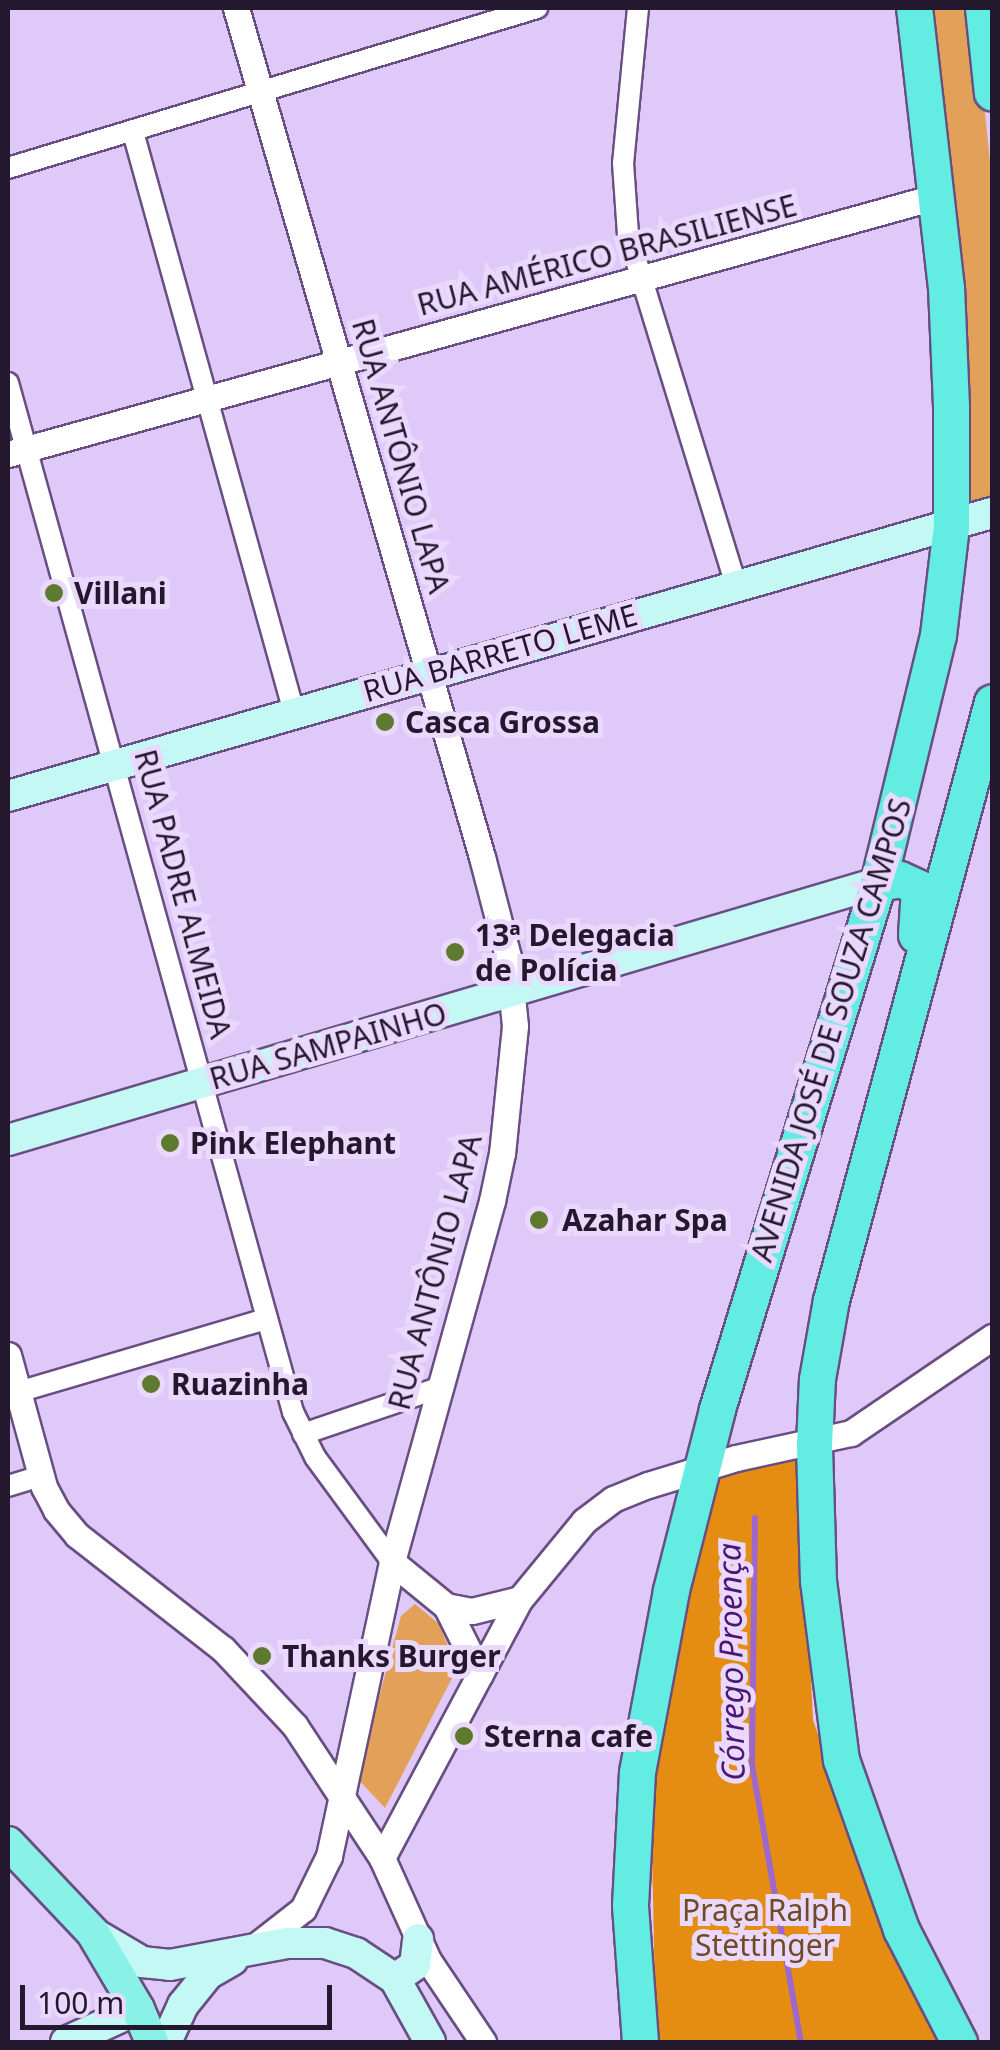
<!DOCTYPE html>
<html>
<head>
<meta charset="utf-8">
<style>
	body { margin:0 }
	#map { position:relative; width:1000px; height:2050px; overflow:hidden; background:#dfc9f9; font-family:"Noto Sans",sans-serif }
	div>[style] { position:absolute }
	.green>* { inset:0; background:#e2a059 }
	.forest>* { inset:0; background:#e48d12 }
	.stream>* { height:6px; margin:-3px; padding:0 3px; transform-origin:3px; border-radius:3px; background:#9d68cd }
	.roads { filter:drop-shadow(2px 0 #684e82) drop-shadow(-2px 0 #684e82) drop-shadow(0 2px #684e82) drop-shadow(0 -2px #684e82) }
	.minor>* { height:20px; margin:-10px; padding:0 10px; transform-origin:10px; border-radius:10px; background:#fff }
	.tertiary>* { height:25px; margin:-12.5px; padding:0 12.5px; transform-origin:12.5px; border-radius:12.5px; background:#fff }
	.secondary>* { height:30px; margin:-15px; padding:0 15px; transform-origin:15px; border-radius:15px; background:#c4f8f4 }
	.primary>* { height:32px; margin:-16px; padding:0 16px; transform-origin:16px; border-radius:16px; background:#8af1e9 }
	.trunk>* { height:35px; margin:-17.5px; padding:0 17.5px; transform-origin:17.5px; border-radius:17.5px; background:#63ece2 }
	.dots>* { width:28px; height:28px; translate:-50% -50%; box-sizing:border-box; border:5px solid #ead9fd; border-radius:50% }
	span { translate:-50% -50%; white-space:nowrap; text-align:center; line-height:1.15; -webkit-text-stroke:10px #ead9fd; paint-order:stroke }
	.street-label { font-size:30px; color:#23182e }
	.poi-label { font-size:30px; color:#23182e; font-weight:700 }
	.left { translate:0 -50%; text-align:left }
	.park-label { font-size:30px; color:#6f4a22 }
	.water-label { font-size:32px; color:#4c1673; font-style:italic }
	.frame { position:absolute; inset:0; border:10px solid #23182e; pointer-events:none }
	.scale { position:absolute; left:20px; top:1985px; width:312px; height:45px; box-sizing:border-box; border:5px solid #23182e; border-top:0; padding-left:12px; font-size:30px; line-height:35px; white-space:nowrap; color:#23182e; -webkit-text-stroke:8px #ead9fd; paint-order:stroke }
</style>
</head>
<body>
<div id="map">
	<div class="green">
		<i style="clip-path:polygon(922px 8px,974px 8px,992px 181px,992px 505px,961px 513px)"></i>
		<i style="clip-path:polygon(415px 1604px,439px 1624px,450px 1651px,452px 1678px,385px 1808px,357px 1778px,401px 1616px)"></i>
	</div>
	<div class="forest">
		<i style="clip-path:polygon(800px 1460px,813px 1720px,882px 1919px,945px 2042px,656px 2042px,651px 1800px,684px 1597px,713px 1471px)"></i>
	</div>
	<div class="stream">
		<i style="left:755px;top:1518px;width:247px;rotate:90.7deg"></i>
		<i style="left:752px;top:1765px;width:281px;rotate:80deg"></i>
	</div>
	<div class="roads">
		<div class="minor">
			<i style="left:638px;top:8px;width:156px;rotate:95.5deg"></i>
			<i style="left:623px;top:163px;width:71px;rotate:86deg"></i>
			<i style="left:628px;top:234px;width:368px;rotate:72.9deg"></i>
			<i style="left:133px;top:132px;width:602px;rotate:74.49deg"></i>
			<i style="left:8px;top:168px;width:553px;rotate:-16.83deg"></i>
			<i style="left:8px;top:383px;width:1068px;rotate:74.52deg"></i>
			<i style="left:293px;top:1412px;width:50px;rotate:63.9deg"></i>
			<i style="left:315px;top:1457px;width:130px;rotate:53.7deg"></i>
			<i style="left:18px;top:1392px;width:259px;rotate:-16.4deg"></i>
			<i style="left:303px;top:1434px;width:143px;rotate:-18.8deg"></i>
			<i style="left:8px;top:1486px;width:34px;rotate:-17deg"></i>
		</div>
		<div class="tertiary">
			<i style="left:236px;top:8px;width:884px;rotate:73.84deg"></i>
			<i style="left:482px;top:857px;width:103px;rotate:75.4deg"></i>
			<i style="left:508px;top:957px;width:69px;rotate:84.2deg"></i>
			<i style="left:515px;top:1026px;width:128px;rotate:95.8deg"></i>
			<i style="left:502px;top:1153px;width:49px;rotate:101.8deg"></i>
			<i style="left:492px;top:1201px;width:375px;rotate:105.5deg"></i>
			<i style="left:392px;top:1562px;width:301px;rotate:102.1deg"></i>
			<i style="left:329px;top:1856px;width:59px;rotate:116.1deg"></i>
			<i style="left:303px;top:1909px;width:65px;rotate:141.9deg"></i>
			<i style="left:8px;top:454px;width:962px;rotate:-15.5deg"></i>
			<i style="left:8px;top:1355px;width:137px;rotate:74.7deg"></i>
			<i style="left:44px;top:1487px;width:26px;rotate:62deg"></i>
			<i style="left:56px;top:1510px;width:33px;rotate:50deg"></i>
			<i style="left:77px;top:1535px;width:185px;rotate:38deg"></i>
			<i style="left:223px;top:1649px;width:105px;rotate:46.9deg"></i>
			<i style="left:295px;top:1726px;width:158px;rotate:56.6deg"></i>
			<i style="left:382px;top:1858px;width:112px;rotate:65.7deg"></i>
			<i style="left:428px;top:1960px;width:99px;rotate:56.1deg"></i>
			<i style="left:392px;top:1562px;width:70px;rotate:39.2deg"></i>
			<i style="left:446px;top:1606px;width:76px;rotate:63.4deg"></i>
			<i style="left:446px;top:1606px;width:26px;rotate:11deg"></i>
			<i style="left:472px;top:1611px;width:49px;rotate:-14deg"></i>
			<i style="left:382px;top:1858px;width:293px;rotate:-62deg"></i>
			<i style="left:520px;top:1599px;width:101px;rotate:-50.6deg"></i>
			<i style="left:584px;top:1521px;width:36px;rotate:-37deg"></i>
			<i style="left:613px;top:1499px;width:38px;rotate:-22deg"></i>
			<i style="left:648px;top:1485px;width:92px;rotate:-17.1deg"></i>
			<i style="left:736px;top:1458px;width:118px;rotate:-12.3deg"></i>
			<i style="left:851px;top:1433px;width:171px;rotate:-34.2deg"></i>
		</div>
		<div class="secondary">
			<i style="left:8px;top:796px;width:1024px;rotate:-16.05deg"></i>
			<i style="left:8px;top:1140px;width:907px;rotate:-16.46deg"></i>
			<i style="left:93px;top:1933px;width:57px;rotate:30.6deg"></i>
			<i style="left:142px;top:1962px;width:28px;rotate:6deg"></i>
			<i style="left:170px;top:1965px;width:119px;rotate:-10.6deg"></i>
			<i style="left:287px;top:1943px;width:38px"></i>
			<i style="left:325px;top:1943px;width:33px;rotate:18deg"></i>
			<i style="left:356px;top:1953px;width:47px;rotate:33.7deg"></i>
			<i style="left:395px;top:1979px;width:72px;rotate:60.9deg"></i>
			<i style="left:395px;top:1979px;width:24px;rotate:-35deg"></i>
			<i style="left:415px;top:1965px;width:26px;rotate:-83deg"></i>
			<i style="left:66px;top:2042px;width:79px;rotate:-24.6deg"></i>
			<i style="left:166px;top:2042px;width:41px;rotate:-65.3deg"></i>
			<i style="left:183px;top:2005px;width:40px;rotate:-51deg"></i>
			<i style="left:208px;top:1974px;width:28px;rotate:-30deg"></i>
		</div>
		<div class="primary">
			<i style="left:8px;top:1843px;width:124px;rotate:46.6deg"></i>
			<i style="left:93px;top:1933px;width:88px;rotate:59.4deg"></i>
			<i style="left:138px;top:2009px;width:36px;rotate:67deg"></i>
		</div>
		<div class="trunk">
			<i style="left:983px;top:8px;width:85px;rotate:84deg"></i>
			<i style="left:878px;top:883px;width:22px;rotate:-10deg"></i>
			<i style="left:900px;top:879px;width:21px;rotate:25deg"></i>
			<i style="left:919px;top:888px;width:47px;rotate:93.7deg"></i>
			<i style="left:640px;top:2042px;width:137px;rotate:-94.2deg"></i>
			<i style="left:630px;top:1905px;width:133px;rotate:-87deg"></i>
			<i style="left:637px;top:1772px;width:185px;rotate:-79.4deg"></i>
			<i style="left:671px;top:1590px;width:187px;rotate:-75.7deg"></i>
			<i style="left:717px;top:1409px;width:550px;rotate:-72.98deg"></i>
			<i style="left:878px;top:883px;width:255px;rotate:-76.4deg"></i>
			<i style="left:938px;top:635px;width:110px;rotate:-83.2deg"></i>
			<i style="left:951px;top:526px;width:120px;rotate:-90deg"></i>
			<i style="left:951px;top:406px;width:118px;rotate:-92.4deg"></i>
			<i style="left:946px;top:288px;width:282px;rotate:-96.5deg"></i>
			<i style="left:959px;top:2042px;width:127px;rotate:-117.2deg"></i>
			<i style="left:901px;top:1929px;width:179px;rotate:-109.5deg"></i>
			<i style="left:841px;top:1760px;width:180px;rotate:-97.3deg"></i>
			<i style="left:818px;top:1581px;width:137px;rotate:-91.7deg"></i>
			<i style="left:814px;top:1444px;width:65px;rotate:-87.4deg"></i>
			<i style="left:817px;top:1379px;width:80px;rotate:-80deg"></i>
			<i style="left:831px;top:1300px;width:619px;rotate:-74.93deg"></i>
		</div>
	</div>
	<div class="dots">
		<i style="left:54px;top:593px;background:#5e7a2e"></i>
		<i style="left:385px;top:722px;background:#5e7a2e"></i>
		<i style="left:455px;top:952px;background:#5e7a2e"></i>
		<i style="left:170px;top:1143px;background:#5e7a2e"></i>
		<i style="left:539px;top:1220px;background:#5e7a2e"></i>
		<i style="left:151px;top:1384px;background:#5e7a2e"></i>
		<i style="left:262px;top:1656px;background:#5e7a2e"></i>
		<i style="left:464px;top:1736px;background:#5e7a2e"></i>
	</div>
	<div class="street-label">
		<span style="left:607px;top:255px;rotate:-15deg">RUA AMÉRICO BRASILIENSE</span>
		<span style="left:401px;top:456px;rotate:74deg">RUA ANTÔNIO LAPA</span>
		<span style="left:500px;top:653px;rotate:-16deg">RUA BARRETO LEME</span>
		<span style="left:183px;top:894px;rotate:75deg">RUA PADRE ALMEIDA</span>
		<span style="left:831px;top:1030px;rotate:-73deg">AVENIDA JOSÉ DE SOUZA CAMPOS</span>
		<span style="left:328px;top:1046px;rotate:-16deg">RUA SAMPAINHO</span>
		<span style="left:435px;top:1272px;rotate:-75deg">RUA ANTÔNIO LAPA</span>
	</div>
	<div class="poi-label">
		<span class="left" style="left:74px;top:593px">Villani</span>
		<span class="left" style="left:405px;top:722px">Casca Grossa</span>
		<span class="left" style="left:475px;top:952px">13ª Delegacia<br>de Polícia</span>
		<span class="left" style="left:190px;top:1143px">Pink Elephant</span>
		<span class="left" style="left:562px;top:1220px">Azahar Spa</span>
		<span class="left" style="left:171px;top:1384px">Ruazinha</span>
		<span class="left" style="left:282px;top:1656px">Thanks Burger</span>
		<span class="left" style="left:484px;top:1736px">Sterna cafe</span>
	</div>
	<div class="park-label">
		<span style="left:765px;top:1927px">Praça Ralph<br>Stettinger</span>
	</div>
	<div class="water-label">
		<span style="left:731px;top:1662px;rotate:-91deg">Córrego Proença</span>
	</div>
	<div class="frame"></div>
	<div class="scale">100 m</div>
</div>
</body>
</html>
